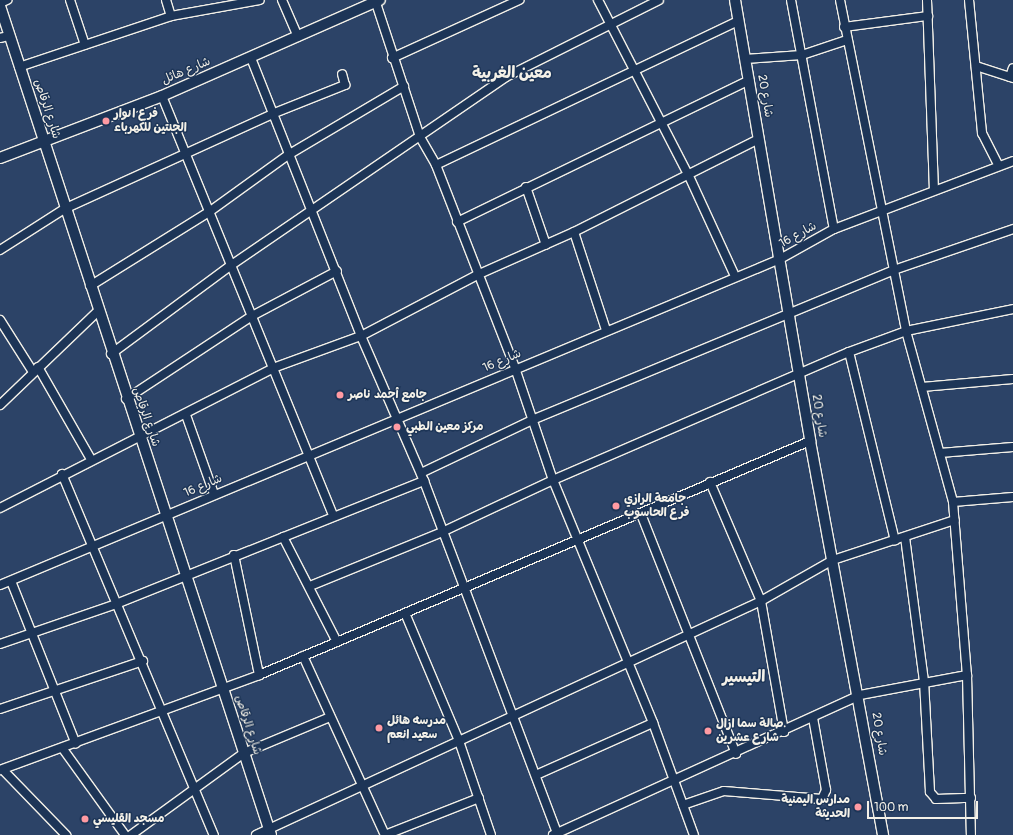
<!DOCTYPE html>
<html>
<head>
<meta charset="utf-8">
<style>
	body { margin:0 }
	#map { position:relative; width:1013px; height:835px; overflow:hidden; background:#2c4367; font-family:Pangolin,"Playpen Sans Arabic",sans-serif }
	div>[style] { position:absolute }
	.roads { filter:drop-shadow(1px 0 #f4f1e8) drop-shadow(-1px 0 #f4f1e8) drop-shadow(0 1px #f4f1e8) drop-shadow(0 -1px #f4f1e8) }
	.minor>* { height:8px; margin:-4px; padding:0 4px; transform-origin:4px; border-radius:4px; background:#1d3557 }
	.tertiary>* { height:10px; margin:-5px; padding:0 5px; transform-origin:5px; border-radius:5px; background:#1d3557 }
	.dots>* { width:11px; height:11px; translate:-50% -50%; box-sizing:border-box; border:2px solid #1d3557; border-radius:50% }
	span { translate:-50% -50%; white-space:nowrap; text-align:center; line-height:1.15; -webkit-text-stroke:3px #1d3557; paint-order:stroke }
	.street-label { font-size:12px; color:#f4f1e8 }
	.poi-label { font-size:12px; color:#f4f1e8; font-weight:700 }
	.left { translate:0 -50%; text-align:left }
	.right { translate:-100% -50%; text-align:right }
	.district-label { font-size:16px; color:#f4f1e8; font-weight:700 }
	.scale { position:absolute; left:867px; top:801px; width:111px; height:18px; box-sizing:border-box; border:2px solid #f4f1e8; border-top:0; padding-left:5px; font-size:12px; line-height:14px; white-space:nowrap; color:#f4f1e8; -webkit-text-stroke:3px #1d3557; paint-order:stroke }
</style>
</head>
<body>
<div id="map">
	<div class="roads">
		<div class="minor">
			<i style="left:70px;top:0;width:47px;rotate:71.6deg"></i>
			<i style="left:166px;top:0;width:17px;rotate:73deg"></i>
			<i style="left:282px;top:0;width:40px;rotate:66.6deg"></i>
			<i style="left:375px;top:0;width:144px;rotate:71.8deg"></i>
			<i style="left:420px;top:137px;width:32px;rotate:60deg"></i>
			<i style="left:436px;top:165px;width:218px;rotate:68.7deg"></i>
			<i style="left:515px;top:368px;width:118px;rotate:71.3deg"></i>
			<i style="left:553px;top:480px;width:263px;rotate:67.6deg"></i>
			<i style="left:653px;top:723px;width:119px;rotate:69.9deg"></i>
			<i style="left:598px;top:0;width:196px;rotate:62.7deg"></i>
			<i style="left:688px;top:174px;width:112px;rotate:65.3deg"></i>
			<i style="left:791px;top:0;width:233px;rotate:79.4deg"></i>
			<i style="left:840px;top:0;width:338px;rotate:78.7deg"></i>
			<i style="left:906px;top:331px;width:177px;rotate:74.6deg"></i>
			<i style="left:953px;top:502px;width:174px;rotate:85.4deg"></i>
			<i style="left:967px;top:675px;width:160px;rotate:88.6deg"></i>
			<i style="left:927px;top:0;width:190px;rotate:87.9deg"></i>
			<i style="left:969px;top:0;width:134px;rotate:84.4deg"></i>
			<i style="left:982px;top:133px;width:37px;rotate:63deg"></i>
			<i style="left:0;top:3px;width:8px;rotate:-23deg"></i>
			<i style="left:844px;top:27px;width:85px;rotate:-7.5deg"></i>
			<i style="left:0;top:38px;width:9px;rotate:-13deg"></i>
			<i style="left:251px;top:58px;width:299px;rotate:68.4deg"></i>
			<i style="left:361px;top:336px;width:158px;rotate:66.5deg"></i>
			<i style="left:424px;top:481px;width:379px;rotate:69.3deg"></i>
			<i style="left:392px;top:58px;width:140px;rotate:-24.5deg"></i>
			<i style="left:745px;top:59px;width:57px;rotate:-4deg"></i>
			<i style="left:802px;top:55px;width:47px;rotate:-18.4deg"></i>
			<i style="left:976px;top:66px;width:39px;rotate:18deg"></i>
			<i style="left:19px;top:67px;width:160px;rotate:-18.5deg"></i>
			<i style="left:171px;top:16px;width:90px;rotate:-10.2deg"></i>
			<i style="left:1010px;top:77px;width:9px;rotate:-72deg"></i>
			<i style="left:162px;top:96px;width:453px;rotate:67.8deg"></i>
			<i style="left:436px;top:165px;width:335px;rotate:-25.5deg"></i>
			<i style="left:526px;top:187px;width:61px;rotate:71deg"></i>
			<i style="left:457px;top:222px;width:325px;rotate:-25.9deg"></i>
			<i style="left:574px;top:232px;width:103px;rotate:71.9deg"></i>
			<i style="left:0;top:250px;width:76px;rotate:-32.6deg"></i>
			<i style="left:64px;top:209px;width:229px;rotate:-24.5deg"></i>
			<i style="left:272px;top:114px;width:79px;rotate:-21.7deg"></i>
			<i style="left:345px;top:85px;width:11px;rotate:-105deg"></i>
			<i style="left:90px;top:286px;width:140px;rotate:-31.9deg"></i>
			<i style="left:209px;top:212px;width:97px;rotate:-35.8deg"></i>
			<i style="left:288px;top:155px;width:135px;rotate:-30.7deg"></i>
			<i style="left:0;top:320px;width:62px;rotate:57.6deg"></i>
			<i style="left:849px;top:352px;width:194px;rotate:76.3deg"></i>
			<i style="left:111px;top:354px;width:148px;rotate:-36.5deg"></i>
			<i style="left:230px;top:266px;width:335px;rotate:-34.4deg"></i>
			<i style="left:506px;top:77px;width:171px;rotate:-26.7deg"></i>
			<i style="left:38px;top:367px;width:106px;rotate:60.1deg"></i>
			<i style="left:922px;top:387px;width:91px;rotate:-5deg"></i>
			<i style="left:126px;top:399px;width:151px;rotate:-33.4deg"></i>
			<i style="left:252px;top:316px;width:96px;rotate:-27.9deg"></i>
			<i style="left:0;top:405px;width:134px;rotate:-43.8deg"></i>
			<i style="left:186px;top:415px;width:84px;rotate:70.5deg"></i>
			<i style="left:940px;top:453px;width:73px;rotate:-4.7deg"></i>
			<i style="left:421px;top:473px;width:123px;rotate:-25.5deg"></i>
			<i style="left:532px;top:420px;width:392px;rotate:-22.5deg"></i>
			<i style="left:894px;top:270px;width:126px;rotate:-19deg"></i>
			<i style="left:62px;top:474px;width:392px;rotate:67.2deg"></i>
			<i style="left:710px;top:482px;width:129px;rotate:66.8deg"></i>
			<i style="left:761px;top:601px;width:133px;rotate:80deg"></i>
			<i style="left:953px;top:502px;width:60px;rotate:-4.8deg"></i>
			<i style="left:0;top:508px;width:307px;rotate:-27.1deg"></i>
			<i style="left:273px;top:368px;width:94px;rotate:-20deg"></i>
			<i style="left:361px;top:336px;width:131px;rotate:-27.7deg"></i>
			<i style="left:477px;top:275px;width:106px;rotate:-23.9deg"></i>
			<i style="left:574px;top:232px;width:207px;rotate:-26.7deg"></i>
			<i style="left:641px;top:514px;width:258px;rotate:68.4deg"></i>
			<i style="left:283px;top:537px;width:118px;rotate:62.8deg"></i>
			<i style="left:905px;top:537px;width:145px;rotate:82.5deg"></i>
			<i style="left:924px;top:681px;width:111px;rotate:86.9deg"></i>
			<i style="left:930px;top:792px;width:9px;rotate:49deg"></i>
			<i style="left:936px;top:799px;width:35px;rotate:-2deg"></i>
			<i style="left:234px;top:555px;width:123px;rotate:78.2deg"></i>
			<i style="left:11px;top:581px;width:175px;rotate:68.3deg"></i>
			<i style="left:0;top:585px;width:845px;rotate:-22.68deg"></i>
			<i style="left:780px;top:259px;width:62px;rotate:-29.1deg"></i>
			<i style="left:834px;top:229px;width:191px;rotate:-20.8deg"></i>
			<i style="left:310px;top:586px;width:143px;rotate:-22.2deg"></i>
			<i style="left:442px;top:532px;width:123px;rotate:-25.1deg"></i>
			<i style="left:553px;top:480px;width:322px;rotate:-23.4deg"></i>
			<i style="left:849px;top:352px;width:61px;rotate:-20.2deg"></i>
			<i style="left:906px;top:331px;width:109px;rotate:-11.6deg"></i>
			<i style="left:405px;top:613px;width:139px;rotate:67.1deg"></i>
			<i style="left:459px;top:741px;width:99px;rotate:71.2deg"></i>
			<i style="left:0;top:644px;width:123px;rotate:-19deg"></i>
			<i style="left:116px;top:604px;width:332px;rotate:-21.8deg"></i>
			<i style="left:303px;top:656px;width:197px;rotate:65.4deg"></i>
			<i style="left:0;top:709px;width:151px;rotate:-18.6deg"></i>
			<i style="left:63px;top:749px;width:106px;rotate:54.2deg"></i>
			<i style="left:0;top:770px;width:276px;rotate:-20.1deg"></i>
			<i style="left:259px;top:675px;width:599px;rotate:-23.01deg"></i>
			<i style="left:3px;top:770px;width:91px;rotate:45.9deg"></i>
			<i style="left:536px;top:775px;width:128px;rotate:-24deg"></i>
			<i style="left:683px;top:805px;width:43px;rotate:-18.9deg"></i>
			<i style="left:724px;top:791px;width:98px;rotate:4.7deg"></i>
			<i style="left:822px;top:799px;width:10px;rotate:-66deg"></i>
			<i style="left:826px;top:790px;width:73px;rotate:-100.2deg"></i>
			<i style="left:131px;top:835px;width:140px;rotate:-36deg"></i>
			<i style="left:244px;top:753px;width:93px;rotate:-22.7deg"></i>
			<i style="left:256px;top:835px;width:557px;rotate:-24.86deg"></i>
			<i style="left:761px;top:601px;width:83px;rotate:-29.7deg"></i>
			<i style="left:833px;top:560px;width:128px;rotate:-18.2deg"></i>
			<i style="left:385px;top:835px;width:101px;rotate:-21.5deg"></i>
			<i style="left:553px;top:835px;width:337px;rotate:-24.5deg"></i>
			<i style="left:860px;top:695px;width:109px;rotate:-10.6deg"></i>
		</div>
		<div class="tertiary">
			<i style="left:735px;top:0;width:447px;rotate:80.3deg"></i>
			<i style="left:810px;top:441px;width:401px;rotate:79.5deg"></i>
			<i style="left:0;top:6px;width:872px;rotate:71.9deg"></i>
			<i style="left:0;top:158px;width:173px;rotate:-20.9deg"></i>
			<i style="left:162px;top:96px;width:238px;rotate:-23.8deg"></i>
		</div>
	</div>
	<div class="dots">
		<i style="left:106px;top:121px;background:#ff9aa2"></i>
		<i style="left:340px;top:395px;background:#ff9aa2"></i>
		<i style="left:397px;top:427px;background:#ff9aa2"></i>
		<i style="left:616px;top:506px;background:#ff9aa2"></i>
		<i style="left:379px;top:728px;background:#ff9aa2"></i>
		<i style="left:708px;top:731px;background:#ff9aa2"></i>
		<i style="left:858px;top:807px;background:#ff9aa2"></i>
		<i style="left:85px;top:819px;background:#ff9aa2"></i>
	</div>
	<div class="street-label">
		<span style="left:186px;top:71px;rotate:-23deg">شارع هائل</span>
		<span style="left:765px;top:96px;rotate:80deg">شارع 20</span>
		<span style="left:47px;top:109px;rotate:72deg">شارع الرقاص</span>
		<span style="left:798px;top:235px;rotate:-29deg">شارع 16</span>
		<span style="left:502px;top:361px;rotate:-23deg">شارع 16</span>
		<span style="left:819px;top:416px;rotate:81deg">شارع 20</span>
		<span style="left:146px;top:417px;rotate:71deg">شارع الرقاص</span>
		<span style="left:203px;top:486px;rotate:-23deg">شارع 16</span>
		<span style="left:248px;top:725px;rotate:72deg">شارع الرقاص</span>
		<span style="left:879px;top:734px;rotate:81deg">شارع 20</span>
	</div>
	<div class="poi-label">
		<span class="left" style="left:114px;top:121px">فرع انوار<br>الجنتين للكهرباء</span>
		<span class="left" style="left:348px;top:395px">جامع أحمد ناصر</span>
		<span class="left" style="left:406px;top:427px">مركز معين الطبي</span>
		<span class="left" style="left:624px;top:506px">جامعة الرازي<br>فرع الحاسوب</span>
		<span class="left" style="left:387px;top:728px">مدرسه هائل<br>سعيد انعم</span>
		<span class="left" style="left:716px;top:731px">صالة سما ازال.<br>شارع عشرين</span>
		<span class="right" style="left:850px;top:807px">مدارس اليمنية<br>الحديثة</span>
		<span class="left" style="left:93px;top:819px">مسجد القليسي</span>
	</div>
	<div class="district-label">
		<span style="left:512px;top:73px">معين الغربية</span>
		<span style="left:744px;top:677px">التيسير</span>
	</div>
	<div class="scale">100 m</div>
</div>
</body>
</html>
